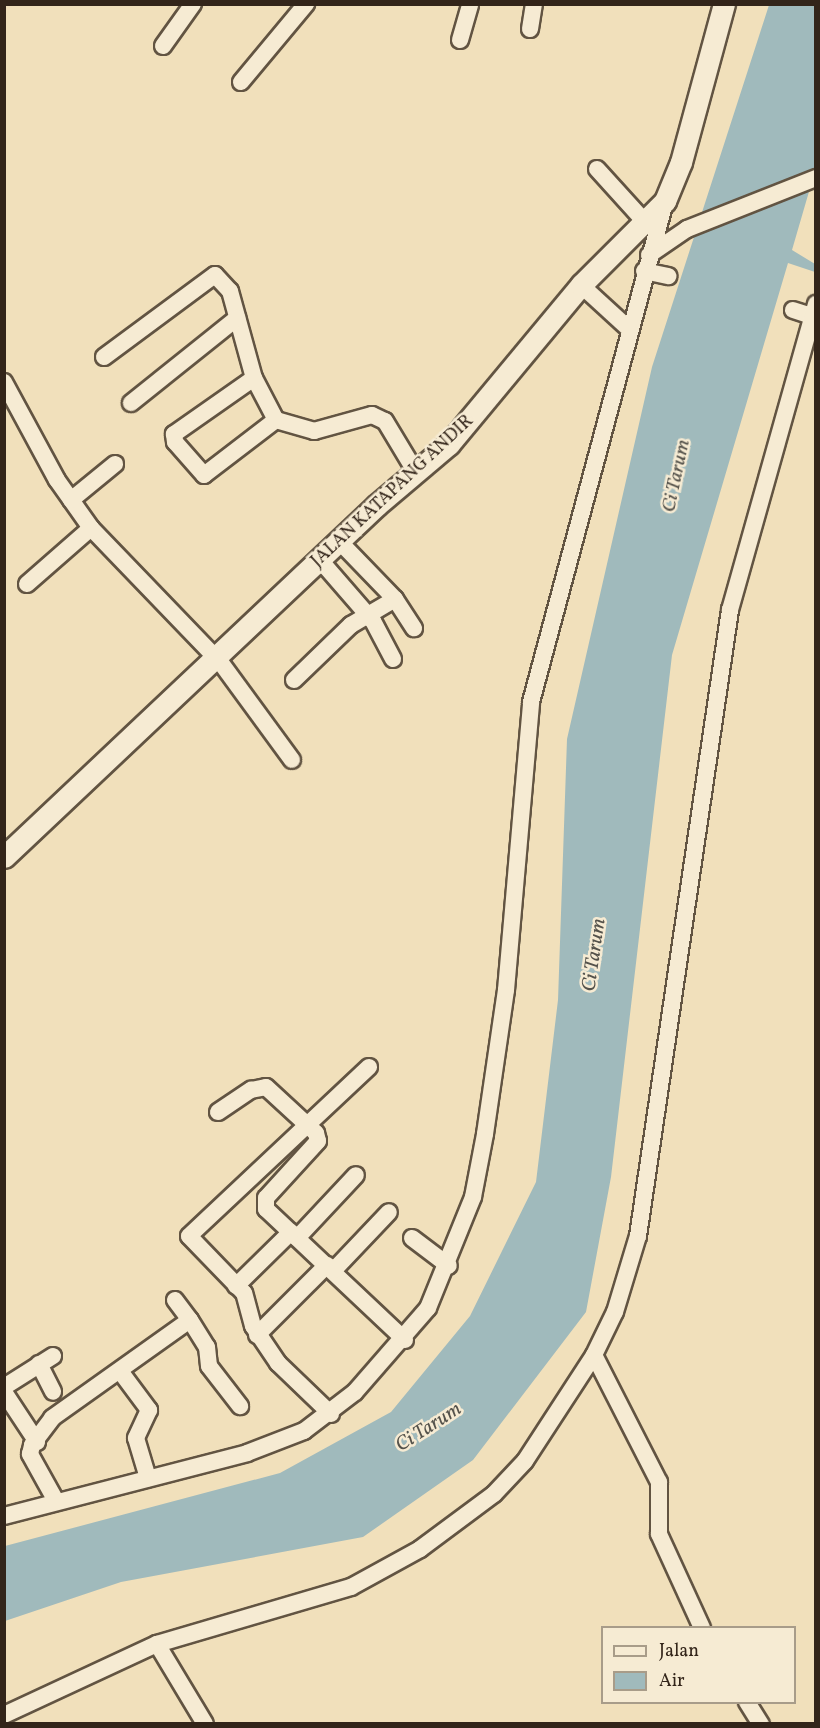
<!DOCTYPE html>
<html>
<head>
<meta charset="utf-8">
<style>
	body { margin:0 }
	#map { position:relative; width:820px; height:1728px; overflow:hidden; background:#f1e0bb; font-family:Vollkorn,serif }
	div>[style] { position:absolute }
	.water>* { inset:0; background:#a0babc }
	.roads { filter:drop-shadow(2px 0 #625442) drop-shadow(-2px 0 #625442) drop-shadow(0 2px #625442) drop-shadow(0 -2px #625442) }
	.minor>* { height:16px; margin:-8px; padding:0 8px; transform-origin:8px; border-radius:8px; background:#f6ebd3 }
	.tertiary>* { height:21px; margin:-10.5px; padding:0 10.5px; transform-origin:10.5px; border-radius:10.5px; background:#f6ebd3 }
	span { translate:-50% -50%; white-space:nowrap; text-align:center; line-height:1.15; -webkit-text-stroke:5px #f6ebd3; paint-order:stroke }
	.street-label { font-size:18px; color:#33251a }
	.water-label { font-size:20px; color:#54524b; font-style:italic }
	.frame { position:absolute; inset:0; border:6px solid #33251a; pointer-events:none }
	.legend { position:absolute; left:601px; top:1626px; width:195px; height:78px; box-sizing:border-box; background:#f6ebd3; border:2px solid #a89c89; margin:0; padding:8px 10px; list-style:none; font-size:18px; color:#33251a }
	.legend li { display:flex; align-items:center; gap:12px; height:30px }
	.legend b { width:30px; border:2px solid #a89c89 }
</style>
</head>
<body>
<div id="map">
	<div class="water">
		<i style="clip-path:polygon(769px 5px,815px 5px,815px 171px,792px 250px,815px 264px,815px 272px,788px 263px,672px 655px,611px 1177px,586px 1312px,473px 1460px,363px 1537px,121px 1582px,5px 1621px,5px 1546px,280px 1473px,391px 1412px,470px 1316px,536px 1182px,558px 1000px,567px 739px,652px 367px)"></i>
	</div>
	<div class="roads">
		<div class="minor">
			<i style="left:530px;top:29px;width:25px;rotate:-81deg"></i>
			<i style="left:460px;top:40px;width:37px;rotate:-74deg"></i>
			<i style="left:163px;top:46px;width:52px;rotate:-54.5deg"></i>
			<i style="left:241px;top:82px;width:102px;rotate:-50.2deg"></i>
			<i style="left:597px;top:169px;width:72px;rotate:47.8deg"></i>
			<i style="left:649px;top:255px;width:46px;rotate:-34.4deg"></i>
			<i style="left:687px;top:229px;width:139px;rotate:-21.6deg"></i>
			<i style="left:644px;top:271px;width:25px;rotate:12deg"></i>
			<i style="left:581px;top:285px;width:64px;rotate:42.5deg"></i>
			<i style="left:793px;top:310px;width:20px;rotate:18deg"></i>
			<i style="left:104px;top:357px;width:138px;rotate:-36.5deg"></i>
			<i style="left:215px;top:275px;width:22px;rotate:47deg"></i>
			<i style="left:230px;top:291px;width:90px;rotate:74.6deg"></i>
			<i style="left:254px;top:378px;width:47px;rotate:62.4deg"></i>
			<i style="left:276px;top:420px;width:40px;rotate:16deg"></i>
			<i style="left:314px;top:431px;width:60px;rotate:-15.4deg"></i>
			<i style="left:372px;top:415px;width:14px;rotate:25deg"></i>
			<i style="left:385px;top:421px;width:58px;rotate:59deg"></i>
			<i style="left:254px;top:378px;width:98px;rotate:145deg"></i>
			<i style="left:174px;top:434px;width:8px;rotate:83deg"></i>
			<i style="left:175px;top:442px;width:44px;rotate:48.7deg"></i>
			<i style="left:204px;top:475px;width:91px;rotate:-37.4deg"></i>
			<i style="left:4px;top:382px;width:111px;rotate:61.6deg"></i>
			<i style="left:57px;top:480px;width:59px;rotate:54.7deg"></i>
			<i style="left:91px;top:528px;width:187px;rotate:46.1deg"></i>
			<i style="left:221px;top:663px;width:120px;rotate:53.8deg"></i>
			<i style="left:131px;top:403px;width:136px;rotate:-38.7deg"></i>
			<i style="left:71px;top:500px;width:57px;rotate:-39.3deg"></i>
			<i style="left:320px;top:560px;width:81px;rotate:49deg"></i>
			<i style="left:373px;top:621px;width:43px;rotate:62.2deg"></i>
			<i style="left:27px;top:584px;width:85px;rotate:-41.2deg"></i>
			<i style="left:395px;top:599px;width:35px;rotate:57deg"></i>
			<i style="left:294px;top:680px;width:79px;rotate:-44deg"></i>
			<i style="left:351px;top:625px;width:51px;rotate:-30.6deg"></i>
			<i style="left:395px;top:599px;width:81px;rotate:-134deg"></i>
			<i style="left:218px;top:1112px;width:40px;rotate:-34deg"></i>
			<i style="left:251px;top:1090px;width:15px;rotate:-11deg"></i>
			<i style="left:266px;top:1087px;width:68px;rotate:42.6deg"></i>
			<i style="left:316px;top:1133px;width:8px;rotate:76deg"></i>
			<i style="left:318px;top:1141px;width:77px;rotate:132.4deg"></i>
			<i style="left:266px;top:1198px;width:11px;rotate:90deg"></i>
			<i style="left:266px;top:1209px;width:191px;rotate:43.3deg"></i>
			<i style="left:297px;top:1238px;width:86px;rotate:-46.9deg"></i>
			<i style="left:412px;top:1238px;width:46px;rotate:37.1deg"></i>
			<i style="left:333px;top:1271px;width:81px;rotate:-46.5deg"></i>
			<i style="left:236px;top:1286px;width:77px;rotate:-44.5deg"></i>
			<i style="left:190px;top:1320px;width:32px;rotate:58deg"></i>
			<i style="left:207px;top:1347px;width:19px;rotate:84deg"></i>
			<i style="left:209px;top:1366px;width:51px;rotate:52.2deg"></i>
			<i style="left:257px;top:1335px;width:99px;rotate:-45deg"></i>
			<i style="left:594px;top:1355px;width:143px;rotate:62.9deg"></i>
			<i style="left:659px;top:1482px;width:52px;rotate:90deg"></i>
			<i style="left:659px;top:1534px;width:103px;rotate:65.4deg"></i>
			<i style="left:39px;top:1364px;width:31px;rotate:63deg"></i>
			<i style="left:120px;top:1371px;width:49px;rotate:53.4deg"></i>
			<i style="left:149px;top:1410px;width:31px;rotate:115deg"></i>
			<i style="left:136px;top:1438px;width:42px;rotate:73.3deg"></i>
			<i style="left:4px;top:1387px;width:58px;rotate:-32.3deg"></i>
			<i style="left:4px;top:1392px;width:60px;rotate:56.6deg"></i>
			<i style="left:331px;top:1414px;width:74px;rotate:-136.1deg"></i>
			<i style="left:278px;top:1363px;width:45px;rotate:-124deg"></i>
			<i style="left:253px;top:1326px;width:34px;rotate:-105deg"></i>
			<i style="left:244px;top:1293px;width:79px;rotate:-134deg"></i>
			<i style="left:189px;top:1236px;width:247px;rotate:-43.2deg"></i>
			<i style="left:56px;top:1501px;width:54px;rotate:-119deg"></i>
			<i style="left:30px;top:1454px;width:9px;rotate:-77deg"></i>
			<i style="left:32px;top:1445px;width:34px;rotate:-53deg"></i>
			<i style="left:52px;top:1418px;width:169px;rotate:-35.4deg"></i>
			<i style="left:190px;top:1320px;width:25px;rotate:-127deg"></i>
			<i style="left:4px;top:1516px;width:251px;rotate:-14.5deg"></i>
			<i style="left:247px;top:1453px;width:61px;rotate:-21.1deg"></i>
			<i style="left:304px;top:1431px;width:64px;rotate:-37.4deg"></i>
			<i style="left:355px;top:1392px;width:111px;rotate:-49deg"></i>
			<i style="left:428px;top:1308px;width:120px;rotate:-67.9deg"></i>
			<i style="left:473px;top:1197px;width:64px;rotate:-79.2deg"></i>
			<i style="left:485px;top:1134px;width:146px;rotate:-81.7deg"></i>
			<i style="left:506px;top:990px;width:289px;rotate:-85deg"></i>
			<i style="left:531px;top:702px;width:518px;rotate:-75deg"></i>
			<i style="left:157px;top:1644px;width:93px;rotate:59deg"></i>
			<i style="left:747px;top:1702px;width:26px;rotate:58deg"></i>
			<i style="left:4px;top:1715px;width:169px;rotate:-24.9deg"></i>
			<i style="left:157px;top:1644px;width:202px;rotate:-16.4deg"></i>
			<i style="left:351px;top:1587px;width:79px;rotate:-28.8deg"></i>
			<i style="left:420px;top:1549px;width:92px;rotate:-36.6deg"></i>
			<i style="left:494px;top:1494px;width:45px;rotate:-46.8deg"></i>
			<i style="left:525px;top:1461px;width:126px;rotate:-56.9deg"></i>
			<i style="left:594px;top:1355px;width:48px;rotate:-64deg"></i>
			<i style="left:615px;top:1312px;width:79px;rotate:-73.2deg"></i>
			<i style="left:638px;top:1236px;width:633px;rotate:-81.64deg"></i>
			<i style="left:730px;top:610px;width:318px;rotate:-74.3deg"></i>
		</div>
		<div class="tertiary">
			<i style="left:4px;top:857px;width:513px;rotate:-43.34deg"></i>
			<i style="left:377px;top:505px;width:94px;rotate:-40.3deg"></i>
			<i style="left:449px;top:444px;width:207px;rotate:-50.3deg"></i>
			<i style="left:581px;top:285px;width:119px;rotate:-45deg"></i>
			<i style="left:665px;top:201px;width:42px;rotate:-67.7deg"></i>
			<i style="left:681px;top:162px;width:164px;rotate:-74.8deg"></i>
		</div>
	</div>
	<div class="street-label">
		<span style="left:393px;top:492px;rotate:-43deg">JALAN KATAPANG ANDIR</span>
	</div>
	<div class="water-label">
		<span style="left:677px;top:476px;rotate:-78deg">Ci Tarum</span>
		<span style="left:595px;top:955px;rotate:-82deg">Ci Tarum</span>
		<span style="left:429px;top:1428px;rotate:-33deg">Ci Tarum</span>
	</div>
	<div class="frame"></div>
	<ul class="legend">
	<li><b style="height:8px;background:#f6ebd3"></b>Jalan</li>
	<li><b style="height:16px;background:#a0babc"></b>Air</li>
	</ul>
</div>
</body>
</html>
